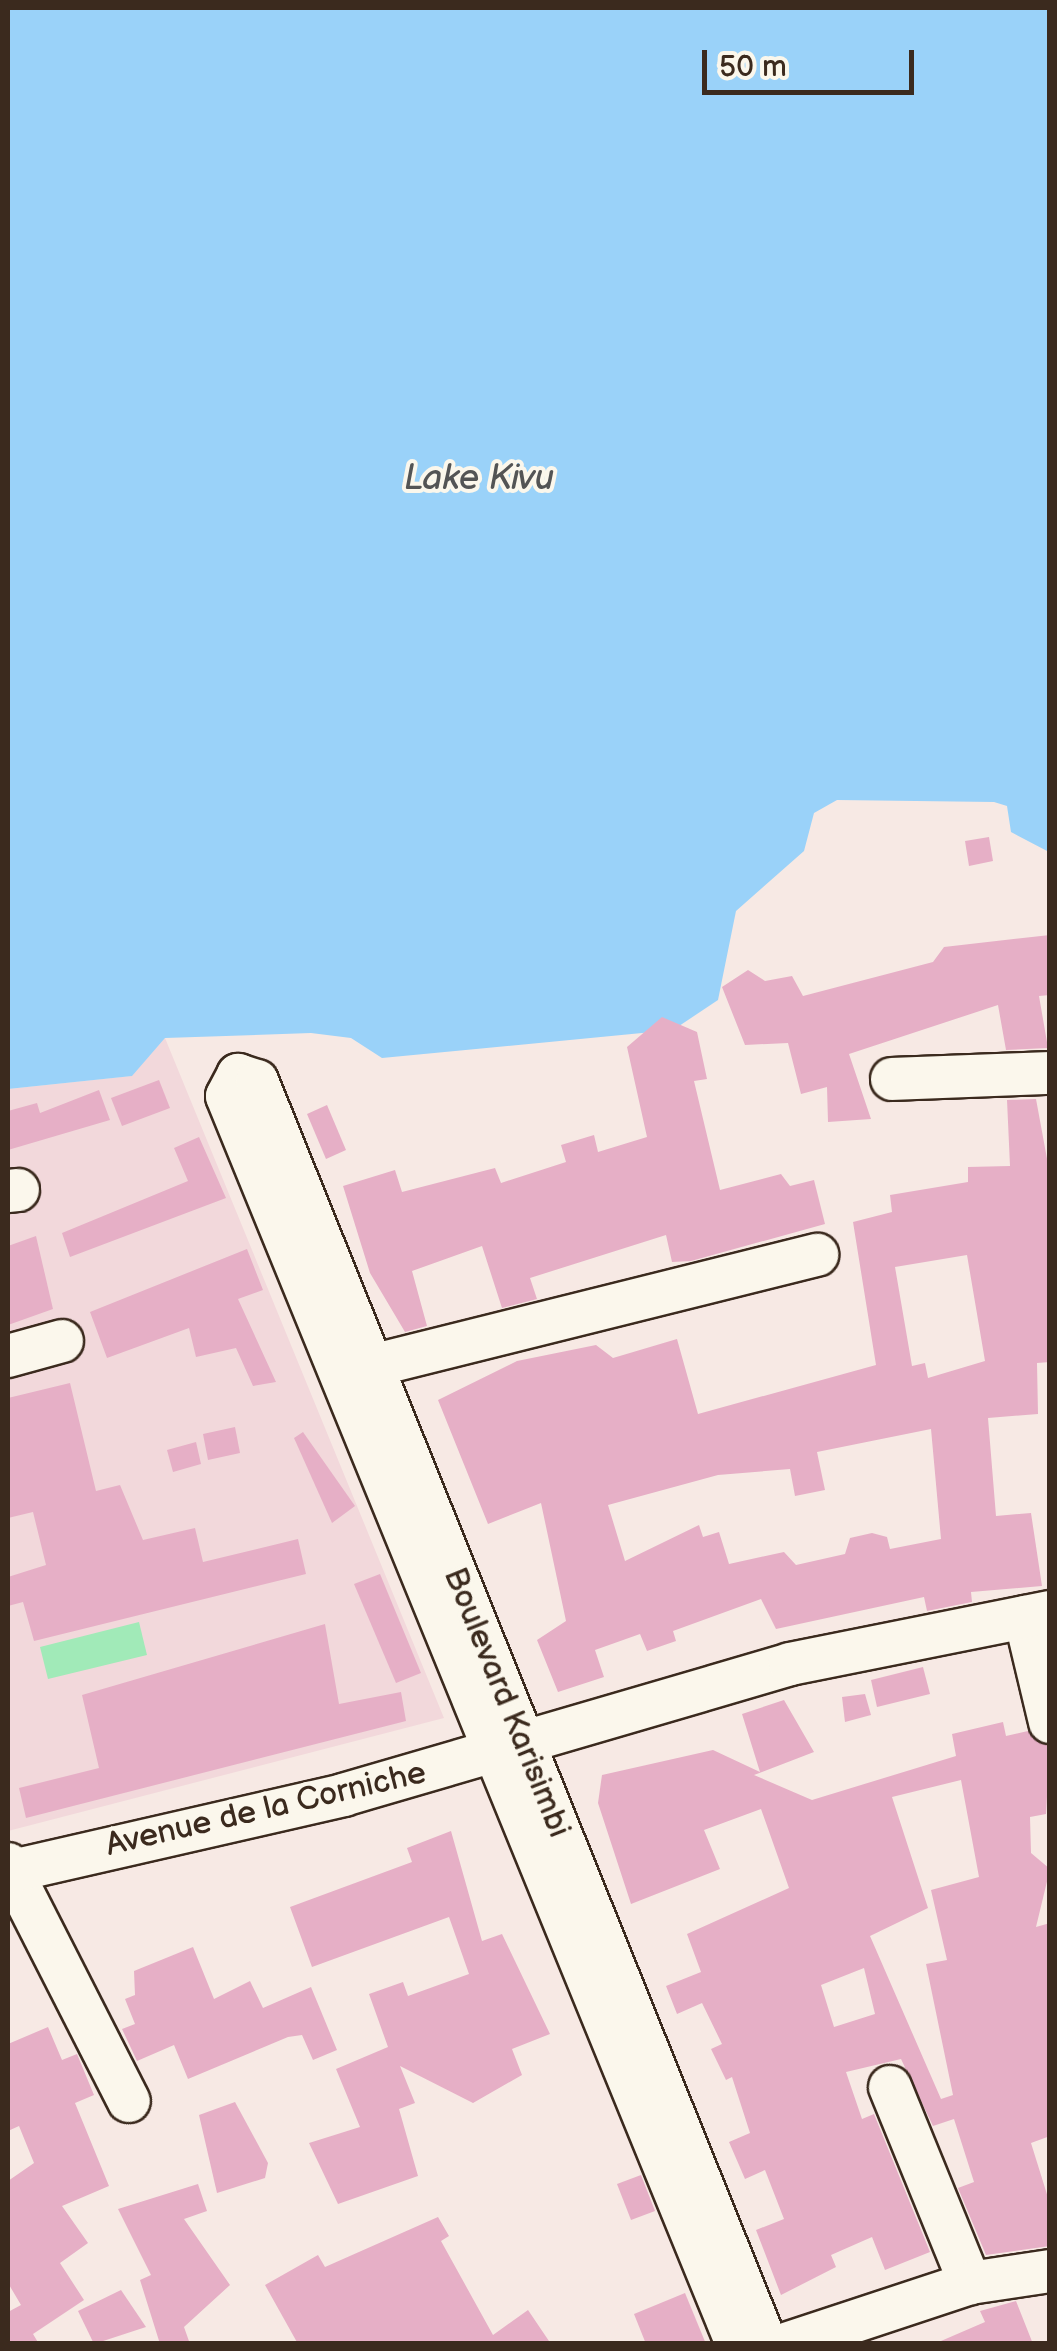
<!DOCTYPE html>
<html>
<head>
<meta charset="utf-8">
<style>
	body { margin:0 }
	#map { position:relative; width:1057px; height:2351px; overflow:hidden; background:#f7e9e4; font-family:"Balsamiq Sans",sans-serif }
	div>[style] { position:absolute }
	.built>* { inset:0; background:#f2d8db }
	.green>* { inset:0; background:#a1eab8 }
	.water>* { inset:0; background:#9ad2f9 }
	.building>* { inset:0; background:#e6afc6 }
	.roads { filter:drop-shadow(2px 0 #3b2a1e) drop-shadow(-2px 0 #3b2a1e) drop-shadow(0 2px #3b2a1e) drop-shadow(0 -2px #3b2a1e) }
	.minor>* { height:42px; margin:-21px; padding:0 21px; transform-origin:21px; border-radius:21px; background:#fbf7ec }
	span { translate:-50% -50%; white-space:nowrap; text-align:center; line-height:1.15; -webkit-text-stroke:8px #fbf7ec; paint-order:stroke }
	.street-label { font-size:32px; color:#3b2a1e }
	.water-label { font-size:35px; color:#535455; font-style:italic }
	.frame { position:absolute; inset:0; border:10px solid #3b2a1e; pointer-events:none }
	.scale { position:absolute; left:702px; top:50px; width:212px; height:45px; box-sizing:border-box; border:5px solid #3b2a1e; border-top:0; padding-left:12px; font-size:30px; line-height:35px; white-space:nowrap; color:#3b2a1e; -webkit-text-stroke:8px #fbf7ec; paint-order:stroke }
</style>
</head>
<body>
<div id="map">
	<div class="built">
		<i style="clip-path:polygon(165px 1038px,444px 1718px,8px 1831px,8px 1089px,131px 1076px)"></i>
	</div>
	<div class="green">
		<i style="clip-path:polygon(139px 1622px,147px 1655px,48px 1679px,40px 1647px)"></i>
	</div>
	<div class="water">
		<i style="clip-path:polygon(8px 8px,1049px 8px,1049px 852px,1011px 832px,1007px 806px,994px 802px,837px 800px,814px 813px,804px 851px,736px 911px,718px 1000px,673px 1030px,382px 1058px,351px 1038px,311px 1033px,165px 1038px,132px 1076px,8px 1089px)"></i>
	</div>
	<div class="building">
		<i style="clip-path:polygon(989px 837px,993px 861px,969px 866px,965px 841px)"></i>
		<i style="clip-path:polygon(1050px 935px,1050px 995px,1039px 996px,1048px 1048px,1006px 1050px,998px 1005px,849px 1054px,871px 1119px,828px 1122px,827px 1087px,801px 1094px,788px 1043px,745px 1045px,722px 987px,748px 970px,765px 981px,792px 976px,803px 996px,933px 962px,944px 947px)"></i>
		<i style="clip-path:polygon(662px 1017px,697px 1032px,707px 1079px,694px 1081px,720px 1190px,781px 1174px,790px 1186px,814px 1180px,825px 1224px,691px 1261px,672px 1262px,666px 1235px,530px 1278px,537px 1299px,502px 1308px,482px 1246px,412px 1271px,427px 1326px,405px 1332px,370px 1273px,343px 1186px,395px 1170px,402px 1192px,495px 1168px,501px 1183px,566px 1162px,561px 1145px,594px 1135px,598px 1152px,647px 1137px,627px 1047px)"></i>
		<i style="clip-path:polygon(159px 1080px,170px 1108px,122px 1126px,111px 1098px)"></i>
		<i style="clip-path:polygon(99px 1090px,110px 1120px,8px 1150px,8px 1111px,37px 1103px,40px 1113px)"></i>
		<i style="clip-path:polygon(evenodd,1036px 1099px,1050px 1175px,1050px 1362px,1037px 1363px,1038px 1414px,988px 1418px,996px 1516px,1031px 1513px,1042px 1586px,971px 1592px,972px 1602px,927px 1611px,924px 1597px,776px 1629px,761px 1599px,673px 1631px,676px 1641px,647px 1651px,640px 1634px,595px 1650px,604px 1677px,558px 1692px,537px 1640px,566px 1621px,541px 1503px,488px 1524px,438px 1400px,517px 1361px,596px 1345px,613px 1358px,677px 1339px,698px 1414px,876px 1365px,853px 1222px,892px 1212px,890px 1195px,968px 1182px,968px 1167px,1010px 1166px,1007px 1100px,1036px 1099px,967px 1255px,985px 1361px,928px 1378px,925px 1363px,912px 1366px,895px 1267px,967px 1255px,1036px 1099px,931px 1429px,941px 1539px,890px 1549px,887px 1537px,872px 1533px,850px 1538px,845px 1554px,796px 1565px,784px 1552px,729px 1564px,719px 1532px,703px 1537px,699px 1525px,625px 1561px,608px 1505px,718px 1475px,790px 1469px,795px 1496px,825px 1490px,817px 1452px,931px 1429px)"></i>
		<i style="clip-path:polygon(327px 1105px,346px 1150px,326px 1159px,307px 1114px)"></i>
		<i style="clip-path:polygon(199px 1137px,226px 1198px,70px 1257px,62px 1233px,188px 1181px,174px 1148px)"></i>
		<i style="clip-path:polygon(36px 1236px,53px 1309px,8px 1325px,8px 1246px)"></i>
		<i style="clip-path:polygon(247px 1249px,263px 1290px,238px 1299px,276px 1382px,253px 1386px,236px 1348px,196px 1357px,189px 1328px,107px 1358px,90px 1312px)"></i>
		<i style="clip-path:polygon(70px 1383px,96px 1491px,120px 1485px,143px 1540px,195px 1528px,203px 1562px,298px 1539px,306px 1574px,34px 1641px,23px 1602px,8px 1606px,8px 1577px,46px 1565px,33px 1512px,8px 1518px,8px 1398px)"></i>
		<i style="clip-path:polygon(235px 1427px,240px 1453px,208px 1460px,203px 1434px)"></i>
		<i style="clip-path:polygon(303px 1432px,355px 1506px,332px 1523px,294px 1438px)"></i>
		<i style="clip-path:polygon(196px 1442px,201px 1464px,173px 1472px,167px 1450px)"></i>
		<i style="clip-path:polygon(380px 1574px,421px 1673px,396px 1683px,354px 1584px)"></i>
		<i style="clip-path:polygon(325px 1624px,339px 1704px,401px 1692px,406px 1721px,26px 1818px,19px 1788px,99px 1768px,82px 1695px)"></i>
		<i style="clip-path:polygon(923px 1667px,930px 1694px,877px 1707px,871px 1680px)"></i>
		<i style="clip-path:polygon(865px 1694px,871px 1715px,845px 1722px,842px 1697px)"></i>
		<i style="clip-path:polygon(evenodd,784px 1700px,814px 1752px,754px 1775px,812px 1800px,956px 1756px,952px 1734px,1003px 1722px,1006px 1736px,1028px 1731px,1050px 1746px,1046px 1814px,1030px 1817px,1031px 1853px,1050px 1869px,1036px 1927px,1050px 1923px,1050px 2136px,1031px 2143px,1050px 2204px,1050px 2246px,986px 2255px,958px 2188px,974px 2182px,954px 2119px,933px 2126px,901px 2059px,846px 2072px,862px 2119px,874px 2114px,930px 2252px,885px 2270px,872px 2237px,831px 2255px,836px 2267px,781px 2295px,756px 2230px,784px 2219px,765px 2170px,745px 2179px,729px 2142px,750px 2133px,732px 2077px,726px 2080px,711px 2049px,722px 2044px,702px 2003px,677px 2014px,666px 1986px,701px 1972px,687px 1934px,789px 1888px,761px 1809px,704px 1830px,720px 1869px,631px 1904px,598px 1803px,602px 1775px,713px 1750px,760px 1772px,742px 1714px,784px 1700px,961px 1780px,979px 1877px,931px 1890px,947px 1960px,926px 1964px,953px 2095px,941px 2099px,870px 1936px,928px 1908px,892px 1797px,961px 1780px,784px 1700px,864px 1968px,875px 2014px,834px 2027px,821px 1985px,864px 1968px)"></i>
		<i style="clip-path:polygon(451px 1831px,482px 1941px,502px 1934px,550px 2034px,512px 2049px,522px 2075px,473px 2103px,400px 2066px,415px 2103px,399px 2109px,418px 2176px,338px 2204px,309px 2143px,360px 2127px,336px 2069px,388px 2047px,369px 1994px,403px 1982px,408px 1996px,469px 1974px,449px 1917px,312px 1967px,290px 1907px,412px 1862px,407px 1848px)"></i>
		<i style="clip-path:polygon(193px 1947px,214px 1999px,250px 1981px,263px 2008px,311px 1987px,337px 2050px,313px 2060px,302px 2035px,288px 2037px,188px 2079px,174px 2045px,137px 2061px,122px 2029px,135px 2024px,125px 1999px,135px 1995px,134px 1971px)"></i>
		<i style="clip-path:polygon(48px 2027px,62px 2060px,77px 2054px,94px 2095px,75px 2103px,109px 2186px,62px 2206px,88px 2243px,60px 2263px,84px 2300px,33px 2334px,39px 2344px,8px 2344px,8px 2312px,21px 2305px,8px 2283px,8px 2181px,34px 2163px,19px 2126px,8px 2131px,8px 2044px)"></i>
		<i style="clip-path:polygon(235px 2102px,268px 2163px,265px 2178px,217px 2193px,199px 2115px)"></i>
		<i style="clip-path:polygon(641px 2175px,655px 2211px,631px 2220px,617px 2184px)"></i>
		<i style="clip-path:polygon(198px 2184px,207px 2211px,184px 2219px,230px 2285px,184px 2327px,190px 2344px,160px 2344px,140px 2280px,151px 2275px,118px 2209px)"></i>
		<i style="clip-path:polygon(438px 2217px,449px 2236px,441px 2241px,493px 2335px,528px 2310px,551px 2344px,298px 2344px,265px 2285px,318px 2255px,325px 2267px)"></i>
		<i style="clip-path:polygon(121px 2290px,146px 2327px,94px 2344px,78px 2311px)"></i>
		<i style="clip-path:polygon(685px 2293px,706px 2344px,646px 2344px,634px 2314px)"></i>
		<i style="clip-path:polygon(1016px 2301px,1033px 2344px,934px 2344px,985px 2322px,980px 2311px)"></i>
	</div>
	<div class="roads">
		<div class="minor">
			<i style="left:892px;top:1079px;width:158px;rotate:-2.2deg"></i>
			<i style="left:8px;top:1191px;width:10px;rotate:-6deg"></i>
			<i style="left:8px;top:1356px;width:56px;rotate:-15.5deg"></i>
			<i style="left:371px;top:1366px;width:460px;rotate:-14deg"></i>
			<i style="left:1025px;top:1617px;width:108px;rotate:76.6deg"></i>
			<i style="left:8px;top:1864px;width:266px;rotate:63deg"></i>
			<i style="left:8px;top:1872px;width:344px;rotate:-12.9deg"></i>
			<i style="left:343px;top:1795px;width:466px;rotate:-16.3deg"></i>
			<i style="left:790px;top:1664px;width:265px;rotate:-11.3deg"></i>
			<i style="left:890px;top:2087px;width:212px;rotate:67.8deg"></i>
			<i style="left:737px;top:2344px;width:1348px;rotate:-112.23deg"></i>
			<i style="left:227px;top:1096px;width:24px;rotate:-62deg"></i>
			<i style="left:238px;top:1075px;width:20px;rotate:18deg"></i>
			<i style="left:257px;top:1081px;width:1362px;rotate:68.05deg"></i>
			<i style="left:786px;top:2344px;width:194px;rotate:-18.3deg"></i>
			<i style="left:970px;top:2283px;width:81px;rotate:-8.5deg"></i>
		</div>
	</div>
	<div class="street-label">
		<span style="left:506px;top:1703px;rotate:68deg">Boulevard Karisimbi</span>
		<span style="left:266px;top:1810px;rotate:-13deg">Avenue de la Corniche</span>
	</div>
	<div class="water-label">
		<span style="left:479px;top:479px">Lake Kivu</span>
	</div>
	<div class="frame"></div>
	<div class="scale">50 m</div>
</div>
</body>
</html>
